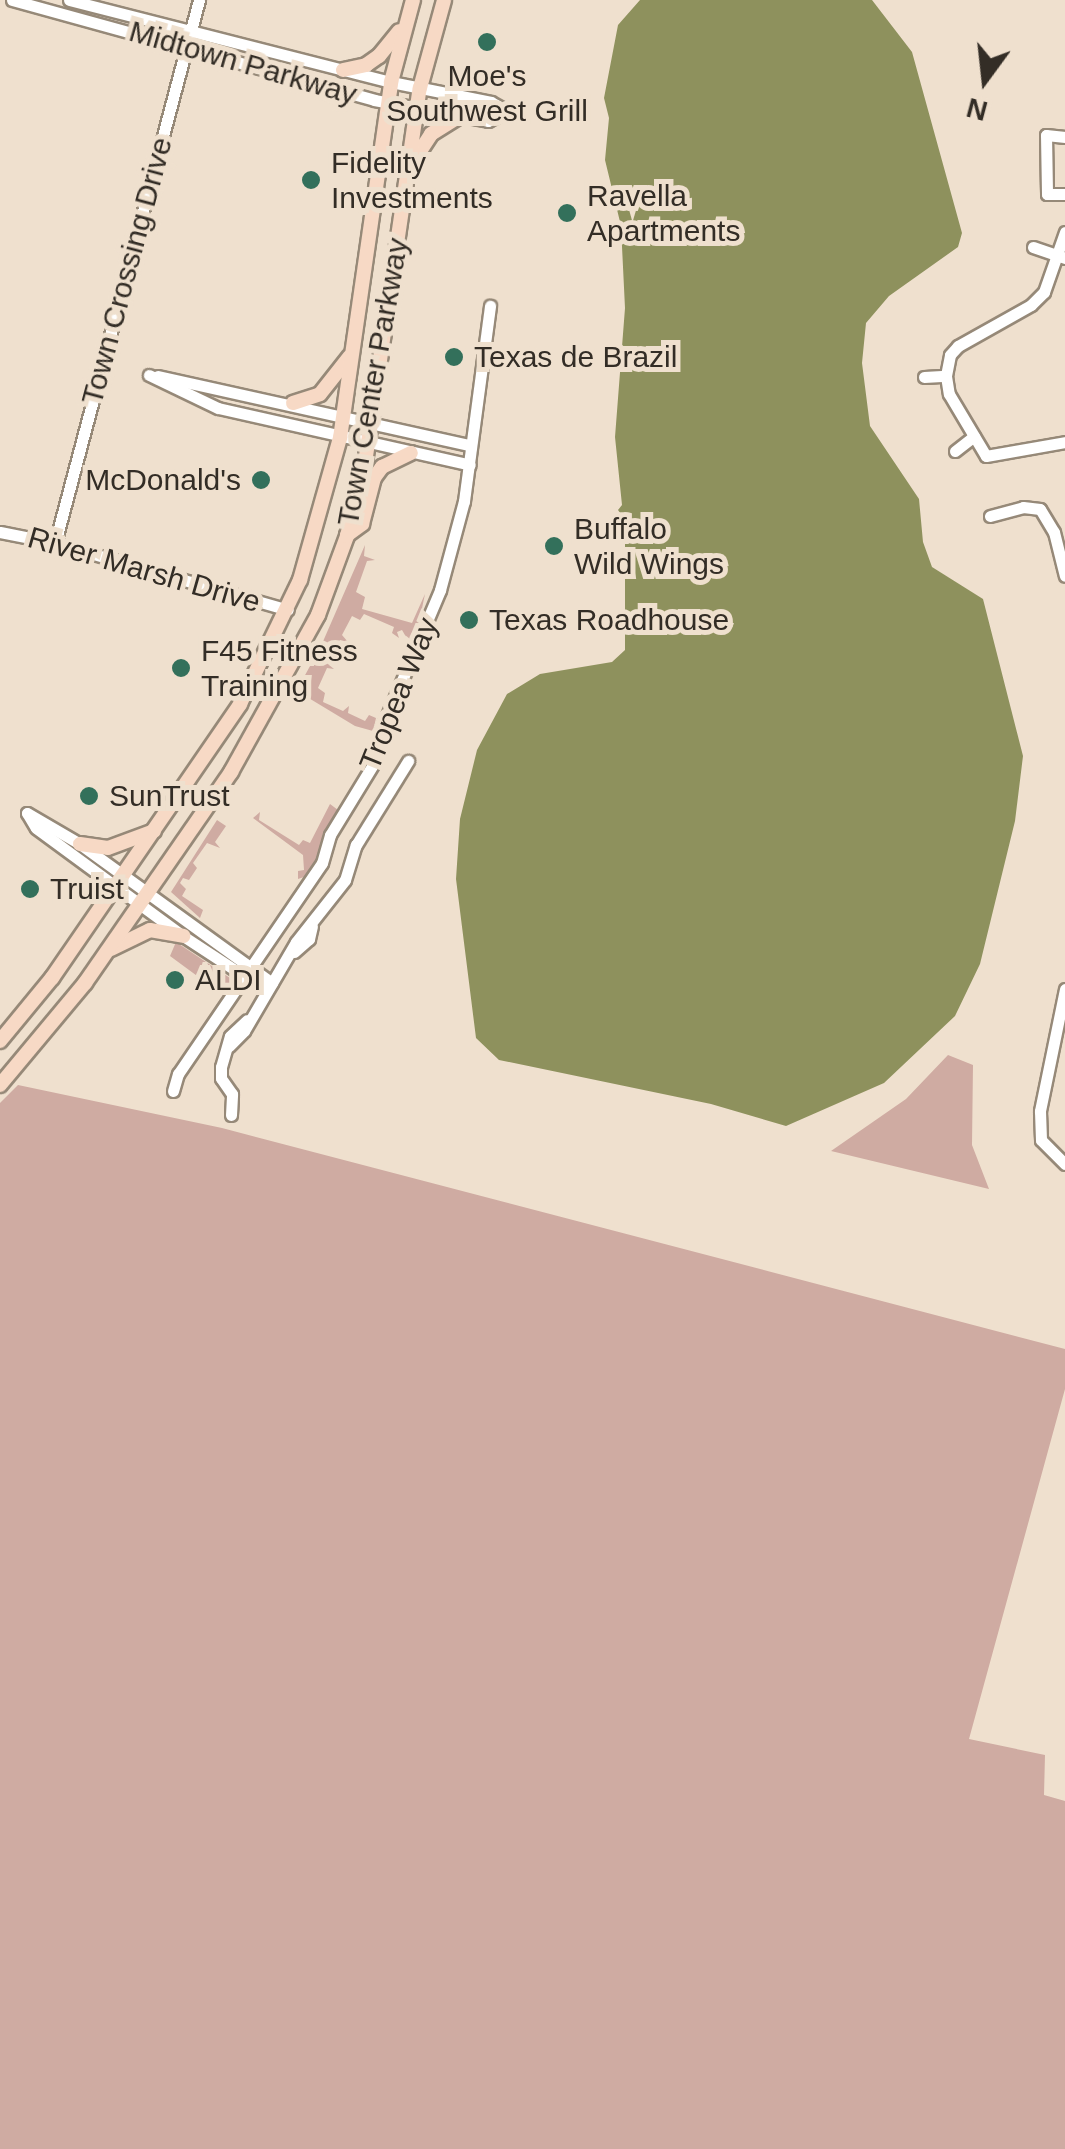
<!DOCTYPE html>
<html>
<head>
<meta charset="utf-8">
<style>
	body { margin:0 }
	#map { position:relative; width:1065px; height:2149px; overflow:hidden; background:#efe0ce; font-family:Arial,sans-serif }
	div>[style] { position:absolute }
	.green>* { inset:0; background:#cfaba2 }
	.water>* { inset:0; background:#8e915d }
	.roads { filter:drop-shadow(2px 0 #968978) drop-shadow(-2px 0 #968978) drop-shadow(0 2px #968978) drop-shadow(0 -2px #968978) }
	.minor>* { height:11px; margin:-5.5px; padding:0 5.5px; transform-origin:5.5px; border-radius:5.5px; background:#fff }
	.major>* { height:14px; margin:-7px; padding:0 7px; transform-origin:7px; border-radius:7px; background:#f7d9c5 }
	.dots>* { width:28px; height:28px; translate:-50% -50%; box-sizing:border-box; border:5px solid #efe0ce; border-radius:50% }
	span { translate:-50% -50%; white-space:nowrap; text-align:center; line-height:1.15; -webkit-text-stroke:10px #efe0ce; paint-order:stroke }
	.street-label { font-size:30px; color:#332d26 }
	.poi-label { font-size:30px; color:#332d26 }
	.left { translate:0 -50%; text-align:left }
	.right { translate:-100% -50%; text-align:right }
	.north { position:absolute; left:935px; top:30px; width:100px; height:100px; -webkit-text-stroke:8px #efe0ce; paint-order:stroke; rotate:195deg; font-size:28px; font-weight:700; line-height:40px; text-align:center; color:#332d26 }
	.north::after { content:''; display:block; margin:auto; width:35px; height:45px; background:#332d26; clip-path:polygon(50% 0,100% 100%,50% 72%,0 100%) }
</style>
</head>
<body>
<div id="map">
	<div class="green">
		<i style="clip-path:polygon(365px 545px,364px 556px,375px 560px,367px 561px,356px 592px,365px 597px,362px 609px,412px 623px,425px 594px,417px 632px,409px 642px,402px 630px,397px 632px,399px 638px,392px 633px,394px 627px,364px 614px,360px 620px,352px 616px,342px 635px,348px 642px,340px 640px,334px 652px,321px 646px)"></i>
		<i style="clip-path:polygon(320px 648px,333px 655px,329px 665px,334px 669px,327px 668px,318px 688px,325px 693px,323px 702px,343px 711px,349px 706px,348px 713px,365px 721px,369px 715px,376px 718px,373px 731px,355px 726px,302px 694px,299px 686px)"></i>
		<i style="clip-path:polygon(330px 804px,338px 810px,323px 834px,317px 861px,307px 876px,298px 879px,298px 871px,304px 870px,303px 855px,253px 818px,260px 812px,259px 820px,299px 845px,303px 840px,310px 843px)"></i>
		<i style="clip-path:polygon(217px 820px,226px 826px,215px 842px,220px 848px,207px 843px,193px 863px,197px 868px,189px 880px,183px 878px,180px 883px,186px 889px,182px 896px,203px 910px,200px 918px,171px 892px)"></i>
		<i style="clip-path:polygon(176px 942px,233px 980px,232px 986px,201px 1028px,223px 995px,170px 956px)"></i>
		<i style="clip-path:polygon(948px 1055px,973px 1065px,972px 1145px,989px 1189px,831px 1151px,906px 1099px)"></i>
		<i style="clip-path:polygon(18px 1085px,222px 1128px,1065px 1349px,1065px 1389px,969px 1739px,1045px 1755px,1044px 1795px,1065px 1801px,1065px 2149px,0 2149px,0 1103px)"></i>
	</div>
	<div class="water">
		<i style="clip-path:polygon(640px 0,872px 0,912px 52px,962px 233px,958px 247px,889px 296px,866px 323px,862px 363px,870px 426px,919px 499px,923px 542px,932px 567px,983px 599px,1023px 756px,1015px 821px,980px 964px,955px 1016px,884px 1083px,786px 1126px,711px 1104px,499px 1060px,476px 1038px,456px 879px,460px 819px,477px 750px,507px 694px,540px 674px,612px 662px,625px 650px,625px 520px,618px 510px,622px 505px,615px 437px,625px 308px,621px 226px,605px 160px,609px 118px,604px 98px,618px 25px)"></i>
	</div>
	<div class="roads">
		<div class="minor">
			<i style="left:12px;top:0;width:376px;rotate:15.4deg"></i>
			<i style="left:374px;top:100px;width:116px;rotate:10.4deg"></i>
			<i style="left:488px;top:121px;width:21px;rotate:-28deg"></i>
			<i style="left:69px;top:0;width:332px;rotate:14.3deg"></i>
			<i style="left:391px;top:82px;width:102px;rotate:11.3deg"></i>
			<i style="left:491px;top:102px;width:18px;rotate:29deg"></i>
			<i style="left:1065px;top:137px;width:19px;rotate:-174deg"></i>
			<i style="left:1046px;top:135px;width:59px;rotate:89deg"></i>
			<i style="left:1047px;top:194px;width:18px"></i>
			<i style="left:1065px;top:232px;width:64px;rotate:109.3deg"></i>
			<i style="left:1044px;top:292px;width:18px;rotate:135deg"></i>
			<i style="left:1031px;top:305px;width:84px;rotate:150.7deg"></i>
			<i style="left:958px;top:346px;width:12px;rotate:132deg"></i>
			<i style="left:950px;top:355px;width:21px;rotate:101deg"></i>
			<i style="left:946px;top:376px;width:18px;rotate:81deg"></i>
			<i style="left:949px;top:394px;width:72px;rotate:59.2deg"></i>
			<i style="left:986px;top:456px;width:80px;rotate:-10deg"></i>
			<i style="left:1033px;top:247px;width:34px;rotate:19deg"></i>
			<i style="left:149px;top:375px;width:76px;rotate:25.6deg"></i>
			<i style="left:218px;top:408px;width:258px;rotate:12.7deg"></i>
			<i style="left:158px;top:376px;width:320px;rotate:12.5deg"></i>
			<i style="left:924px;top:377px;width:22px;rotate:-3deg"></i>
			<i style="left:955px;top:451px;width:24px;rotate:-38deg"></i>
			<i style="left:990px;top:516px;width:34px;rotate:-15deg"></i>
			<i style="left:1023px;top:507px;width:17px;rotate:7deg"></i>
			<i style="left:1040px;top:509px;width:27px;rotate:59deg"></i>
			<i style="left:1054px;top:532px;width:45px;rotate:76deg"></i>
			<i style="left:0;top:532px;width:56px;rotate:11.3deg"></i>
			<i style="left:55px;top:543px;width:242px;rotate:16deg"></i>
			<i style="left:55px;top:543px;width:562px;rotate:-75.15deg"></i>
			<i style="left:27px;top:813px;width:17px;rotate:59deg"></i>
			<i style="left:36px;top:828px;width:182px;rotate:36.3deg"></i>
			<i style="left:183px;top:936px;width:100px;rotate:33.2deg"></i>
			<i style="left:27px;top:813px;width:61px;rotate:30.3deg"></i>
			<i style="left:80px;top:844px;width:237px;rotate:35.9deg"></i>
			<i style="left:294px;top:952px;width:20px;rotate:-41deg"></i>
			<i style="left:309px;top:939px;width:13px;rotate:-77deg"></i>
			<i style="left:1065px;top:989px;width:125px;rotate:101.6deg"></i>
			<i style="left:1040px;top:1111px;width:29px;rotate:88deg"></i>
			<i style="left:1041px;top:1140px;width:34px;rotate:45deg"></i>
			<i style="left:229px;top:1046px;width:21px;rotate:-45deg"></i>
			<i style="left:244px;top:1031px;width:103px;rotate:-59.7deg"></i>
			<i style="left:296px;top:942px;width:79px;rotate:-51.7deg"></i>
			<i style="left:345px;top:880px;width:37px;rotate:-73deg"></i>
			<i style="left:356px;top:845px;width:99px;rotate:-58.2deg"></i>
			<i style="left:173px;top:1091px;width:18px;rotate:-74deg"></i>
			<i style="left:178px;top:1074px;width:255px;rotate:-55.7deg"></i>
			<i style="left:322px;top:863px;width:29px;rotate:-74deg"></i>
			<i style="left:330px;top:835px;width:90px;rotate:-58.6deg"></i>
			<i style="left:377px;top:758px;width:28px;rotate:-82deg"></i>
			<i style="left:381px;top:730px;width:152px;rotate:-67.1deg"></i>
			<i style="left:440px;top:590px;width:92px;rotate:-74.9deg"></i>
			<i style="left:464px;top:501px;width:197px;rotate:-82.4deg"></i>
			<i style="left:231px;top:1115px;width:21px;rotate:-87deg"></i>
			<i style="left:232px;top:1094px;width:19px;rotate:-125deg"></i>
			<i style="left:221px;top:1078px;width:11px;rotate:-90deg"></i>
			<i style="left:221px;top:1067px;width:32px;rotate:-74deg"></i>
			<i style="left:230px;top:1036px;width:23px;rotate:-43deg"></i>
		</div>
		<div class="major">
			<i style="left:343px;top:70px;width:24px;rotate:-12deg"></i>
			<i style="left:366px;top:65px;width:16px;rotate:-35deg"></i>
			<i style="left:379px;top:56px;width:32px;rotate:-51deg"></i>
			<i style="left:413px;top:162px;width:33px;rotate:-57deg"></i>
			<i style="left:431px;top:134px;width:32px;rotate:-32deg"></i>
			<i style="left:293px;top:403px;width:28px;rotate:-18deg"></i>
			<i style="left:320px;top:394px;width:48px;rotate:-51.7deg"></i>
			<i style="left:347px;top:535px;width:19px;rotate:-36deg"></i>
			<i style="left:362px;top:524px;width:48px;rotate:-75.4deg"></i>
			<i style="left:374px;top:478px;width:14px;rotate:-54deg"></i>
			<i style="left:382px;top:467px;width:32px;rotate:-26deg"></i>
			<i style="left:80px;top:844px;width:28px;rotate:8deg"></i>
			<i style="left:108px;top:848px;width:49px;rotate:-20.3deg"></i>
			<i style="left:111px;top:949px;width:43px;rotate:-26deg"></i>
			<i style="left:150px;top:930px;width:34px;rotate:10deg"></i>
			<i style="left:0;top:1041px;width:82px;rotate:-50.5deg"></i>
			<i style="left:52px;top:978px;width:332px;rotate:-55.5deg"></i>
			<i style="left:240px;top:704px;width:138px;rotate:-64.2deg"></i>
			<i style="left:300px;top:580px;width:148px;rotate:-74.3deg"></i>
			<i style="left:340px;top:438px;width:360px;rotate:-81.8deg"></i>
			<i style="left:391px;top:82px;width:85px;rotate:-75deg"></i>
			<i style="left:0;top:1085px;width:133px;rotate:-50.2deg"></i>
			<i style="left:85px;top:983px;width:257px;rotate:-55.3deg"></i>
			<i style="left:231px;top:772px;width:179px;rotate:-61deg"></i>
			<i style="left:318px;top:615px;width:84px;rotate:-69.8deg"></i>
			<i style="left:347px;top:536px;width:75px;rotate:-76.1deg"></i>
			<i style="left:365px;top:463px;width:379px;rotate:-81.7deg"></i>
			<i style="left:420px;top:88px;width:91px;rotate:-74.7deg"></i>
		</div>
	</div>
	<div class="dots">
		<i style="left:487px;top:42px;background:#33705b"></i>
		<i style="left:311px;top:180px;background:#33705b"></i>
		<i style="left:567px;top:213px;background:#33705b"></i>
		<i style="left:454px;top:357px;background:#33705b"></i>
		<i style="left:261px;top:480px;background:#33705b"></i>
		<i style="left:554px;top:546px;background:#33705b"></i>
		<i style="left:469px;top:620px;background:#33705b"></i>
		<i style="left:181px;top:668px;background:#33705b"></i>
		<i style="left:89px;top:796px;background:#33705b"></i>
		<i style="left:30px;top:889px;background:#33705b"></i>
		<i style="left:175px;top:980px;background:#33705b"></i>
	</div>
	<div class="street-label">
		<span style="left:243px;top:63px;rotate:16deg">Midtown Parkway</span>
		<span style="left:127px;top:271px;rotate:-75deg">Town Crossing Drive</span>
		<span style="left:373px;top:382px;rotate:-80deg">Town Center Parkway</span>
		<span style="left:144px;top:570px;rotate:16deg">River Marsh Drive</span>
		<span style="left:399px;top:694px;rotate:-68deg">Tropea Way</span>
	</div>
	<div class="poi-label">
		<span style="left:487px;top:93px">Moe's<br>Southwest Grill</span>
		<span class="left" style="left:331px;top:180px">Fidelity<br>Investments</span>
		<span class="left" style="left:587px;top:213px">Ravella<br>Apartments</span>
		<span class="left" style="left:474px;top:357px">Texas de Brazil</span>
		<span class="right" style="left:241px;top:480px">McDonald's</span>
		<span class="left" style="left:574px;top:546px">Buffalo<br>Wild Wings</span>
		<span class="left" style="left:489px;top:620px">Texas Roadhouse</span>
		<span class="left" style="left:201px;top:668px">F45 Fitness<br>Training</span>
		<span class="left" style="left:109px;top:796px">SunTrust</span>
		<span class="left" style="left:50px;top:889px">Truist</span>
		<span class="left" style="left:195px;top:980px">ALDI</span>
	</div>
	<div class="north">N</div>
</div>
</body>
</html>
